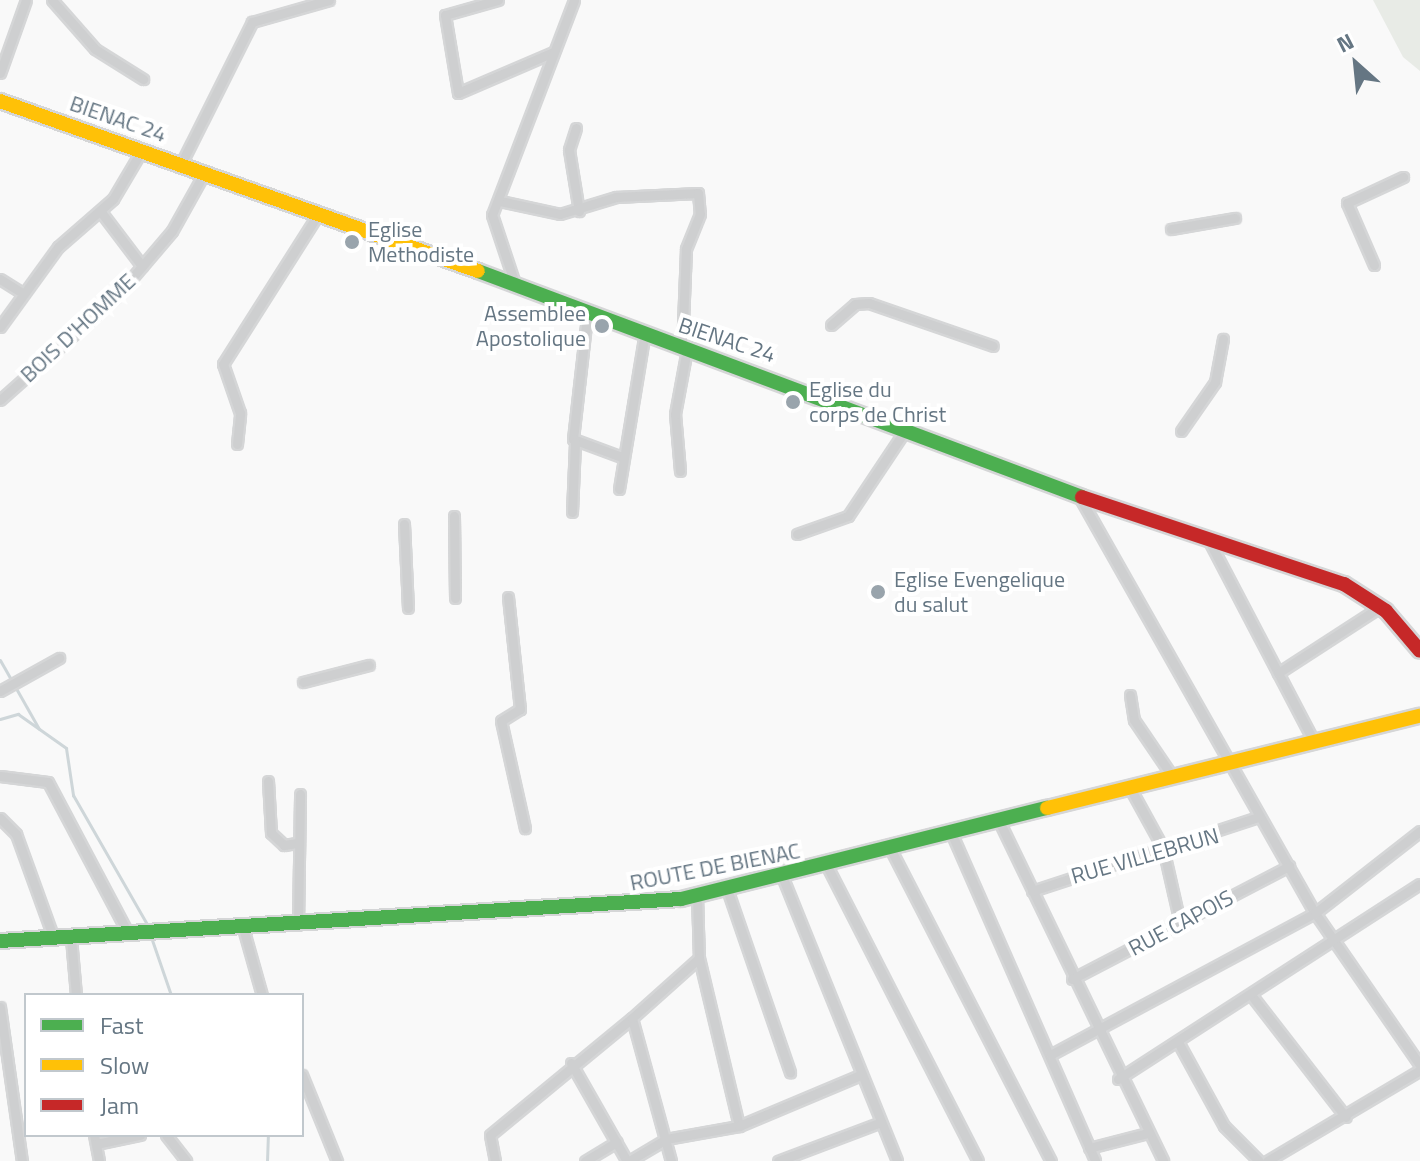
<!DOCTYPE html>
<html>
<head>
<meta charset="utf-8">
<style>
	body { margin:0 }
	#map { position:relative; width:1420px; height:1161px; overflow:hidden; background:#f9f9f9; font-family:"Titillium Web",sans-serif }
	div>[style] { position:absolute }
	.green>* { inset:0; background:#e8ebe6 }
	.stream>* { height:3px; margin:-1.5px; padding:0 1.5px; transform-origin:1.5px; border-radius:1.5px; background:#ced6d9 }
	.roads { filter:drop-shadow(2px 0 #d5d6d7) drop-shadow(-2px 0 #d5d6d7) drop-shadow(0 2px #d5d6d7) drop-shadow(0 -2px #d5d6d7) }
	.street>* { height:9px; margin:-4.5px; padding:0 4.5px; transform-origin:4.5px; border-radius:4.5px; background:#cecfd0 }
	.fast>* { height:14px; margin:-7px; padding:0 7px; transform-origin:7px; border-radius:7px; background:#4caf50 }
	.slow>* { height:14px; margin:-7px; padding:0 7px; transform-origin:7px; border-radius:7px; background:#ffc107 }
	.jam>* { height:14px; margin:-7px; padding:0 7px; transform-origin:7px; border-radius:7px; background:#c62828 }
	.dots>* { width:22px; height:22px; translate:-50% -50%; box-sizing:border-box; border:4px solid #fff; border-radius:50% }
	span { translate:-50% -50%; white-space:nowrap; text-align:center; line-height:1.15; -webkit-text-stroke:8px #fff; paint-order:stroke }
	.street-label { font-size:22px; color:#657683 }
	.poi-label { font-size:22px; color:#657683 }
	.left { translate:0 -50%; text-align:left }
	.right { translate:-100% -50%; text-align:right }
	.legend { position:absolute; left:24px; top:993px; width:280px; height:144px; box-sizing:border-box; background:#fff; border:2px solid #c1c8cd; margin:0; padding:10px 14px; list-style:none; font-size:24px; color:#657683 }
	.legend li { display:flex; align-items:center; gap:16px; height:40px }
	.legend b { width:40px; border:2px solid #c1c8cd }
	.north { position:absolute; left:1316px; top:24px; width:80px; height:80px; -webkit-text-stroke:6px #fff; paint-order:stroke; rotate:333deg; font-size:22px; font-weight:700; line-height:32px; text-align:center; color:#657683 }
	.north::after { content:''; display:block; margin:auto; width:28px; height:36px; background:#657683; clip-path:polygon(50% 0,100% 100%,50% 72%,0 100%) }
</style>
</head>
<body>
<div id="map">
	<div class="green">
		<i style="clip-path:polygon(1373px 0,1420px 0,1420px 71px,1403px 57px)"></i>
	</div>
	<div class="stream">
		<i style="left:0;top:660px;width:79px;rotate:60.5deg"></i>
		<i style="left:0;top:719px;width:19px;rotate:-16deg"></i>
		<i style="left:18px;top:714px;width:59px;rotate:35.3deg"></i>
		<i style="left:66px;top:748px;width:48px;rotate:81.5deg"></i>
		<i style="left:73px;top:795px;width:151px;rotate:60.2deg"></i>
		<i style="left:151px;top:937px;width:61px;rotate:71deg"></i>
		<i style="left:267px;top:1161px;width:26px;rotate:-88deg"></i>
	</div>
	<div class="roads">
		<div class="street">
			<i style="left:52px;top:0;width:65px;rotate:48.7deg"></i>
			<i style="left:95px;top:49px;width:57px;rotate:32deg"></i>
			<i style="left:498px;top:0;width:55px;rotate:164.2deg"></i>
			<i style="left:445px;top:15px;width:79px;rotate:80.5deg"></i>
			<i style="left:458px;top:93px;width:103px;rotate:-23.3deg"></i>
			<i style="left:0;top:73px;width:77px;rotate:-70.4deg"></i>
			<i style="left:576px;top:128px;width:23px;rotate:108deg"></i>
			<i style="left:569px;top:150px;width:62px;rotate:80.7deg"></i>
			<i style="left:181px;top:164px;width:159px;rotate:-63.4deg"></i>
			<i style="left:252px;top:22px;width:80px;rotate:-15.9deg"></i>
			<i style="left:500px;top:201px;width:61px;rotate:12.2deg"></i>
			<i style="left:560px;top:214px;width:59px;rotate:-16.9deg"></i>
			<i style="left:616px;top:197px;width:82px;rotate:-2.8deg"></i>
			<i style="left:698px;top:193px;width:21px;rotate:85deg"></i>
			<i style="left:700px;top:214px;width:38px;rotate:112deg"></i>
			<i style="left:686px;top:249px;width:99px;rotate:92.3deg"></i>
			<i style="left:101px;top:212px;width:68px;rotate:52.8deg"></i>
			<i style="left:1171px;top:229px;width:65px;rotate:-9.8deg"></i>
			<i style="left:1374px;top:265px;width:68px;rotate:-113.5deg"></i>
			<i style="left:1347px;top:203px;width:62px;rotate:-24.9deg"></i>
			<i style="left:0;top:279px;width:25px;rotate:32deg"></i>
			<i style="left:515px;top:284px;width:73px;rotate:-108.4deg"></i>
			<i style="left:492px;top:215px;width:230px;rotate:-69.1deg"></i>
			<i style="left:587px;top:316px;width:124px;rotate:96.5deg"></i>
			<i style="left:573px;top:439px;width:54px;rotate:20.4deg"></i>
			<i style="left:831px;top:325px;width:32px;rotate:-41deg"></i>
			<i style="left:855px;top:304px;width:14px;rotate:-4deg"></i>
			<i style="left:869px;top:303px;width:131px;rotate:19.1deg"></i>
			<i style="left:0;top:327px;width:99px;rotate:-54.1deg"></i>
			<i style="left:58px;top:247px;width:73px;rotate:-41.1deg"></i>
			<i style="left:113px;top:199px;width:57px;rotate:-59.4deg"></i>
			<i style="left:0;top:400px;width:154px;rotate:-41.6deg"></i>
			<i style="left:115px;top:298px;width:88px;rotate:-49.6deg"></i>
			<i style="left:172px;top:231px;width:68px;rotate:-60.8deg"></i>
			<i style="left:1181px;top:431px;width:60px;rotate:-55.2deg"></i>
			<i style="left:1215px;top:382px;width:44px;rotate:-79.5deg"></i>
			<i style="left:237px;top:444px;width:31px;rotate:-84deg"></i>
			<i style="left:240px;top:413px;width:52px;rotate:-109.1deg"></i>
			<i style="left:223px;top:364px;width:179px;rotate:-57.6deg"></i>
			<i style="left:680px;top:471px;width:57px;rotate:-95deg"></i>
			<i style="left:675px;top:414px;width:66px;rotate:-79.5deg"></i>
			<i style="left:619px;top:489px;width:153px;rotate:-80.6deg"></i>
			<i style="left:1080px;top:498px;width:477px;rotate:60.5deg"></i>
			<i style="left:1315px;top:913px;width:185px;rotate:55.4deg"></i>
			<i style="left:572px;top:512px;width:70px;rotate:-87.5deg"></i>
			<i style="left:454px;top:516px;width:82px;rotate:89.3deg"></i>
			<i style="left:404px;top:524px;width:84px;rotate:87.3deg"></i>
			<i style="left:797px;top:534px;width:54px;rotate:-19.4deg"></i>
			<i style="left:848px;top:516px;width:101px;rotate:-56.3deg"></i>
			<i style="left:1208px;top:539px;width:229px;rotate:62.4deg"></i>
			<i style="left:508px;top:597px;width:113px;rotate:83.9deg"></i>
			<i style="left:520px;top:709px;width:22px;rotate:148deg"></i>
			<i style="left:501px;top:721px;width:110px;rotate:77.4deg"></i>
			<i style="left:1278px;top:673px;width:121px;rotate:-32.9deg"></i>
			<i style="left:303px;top:682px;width:68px;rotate:-14.4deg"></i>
			<i style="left:0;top:691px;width:68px;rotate:-29.2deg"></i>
			<i style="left:1130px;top:695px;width:25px;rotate:81deg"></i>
			<i style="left:1134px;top:720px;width:68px;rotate:55.8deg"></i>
			<i style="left:0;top:776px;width:48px;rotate:7.1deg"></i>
			<i style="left:48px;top:782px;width:173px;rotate:62.1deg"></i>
			<i style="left:268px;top:781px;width:52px;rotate:86.7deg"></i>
			<i style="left:271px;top:833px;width:18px;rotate:43deg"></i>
			<i style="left:284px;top:845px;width:13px;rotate:-9deg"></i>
			<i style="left:1130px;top:788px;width:68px;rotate:61.2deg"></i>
			<i style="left:1163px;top:848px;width:77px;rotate:77.2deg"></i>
			<i style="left:0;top:818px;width:23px;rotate:45deg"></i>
			<i style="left:16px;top:834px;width:112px;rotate:70.1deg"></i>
			<i style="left:998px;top:819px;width:380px;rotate:64.2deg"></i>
			<i style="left:950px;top:830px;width:361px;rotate:66.3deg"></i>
			<i style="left:891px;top:850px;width:350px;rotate:62.8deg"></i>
			<i style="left:828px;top:868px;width:329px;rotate:62.9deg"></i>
			<i style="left:782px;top:876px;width:307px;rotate:68deg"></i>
			<i style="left:727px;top:889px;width:194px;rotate:71deg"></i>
			<i style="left:1032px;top:891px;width:238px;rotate:-18.1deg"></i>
			<i style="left:697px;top:896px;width:62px;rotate:88.2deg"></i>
			<i style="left:699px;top:958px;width:173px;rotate:76.6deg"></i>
			<i style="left:298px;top:925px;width:131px;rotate:-89.1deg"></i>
			<i style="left:243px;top:928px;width:70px;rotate:74.2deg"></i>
			<i style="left:71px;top:938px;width:57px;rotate:85deg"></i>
			<i style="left:1072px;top:979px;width:245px;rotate:-27.5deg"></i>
			<i style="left:1252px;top:996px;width:153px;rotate:52.2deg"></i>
			<i style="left:0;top:1007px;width:156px;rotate:81.9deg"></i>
			<i style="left:1178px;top:1042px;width:96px;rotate:61.3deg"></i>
			<i style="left:1224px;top:1126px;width:49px;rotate:45deg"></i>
			<i style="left:1050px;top:1055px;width:301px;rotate:-28.2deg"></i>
			<i style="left:1315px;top:913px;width:133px;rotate:-38deg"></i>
			<i style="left:571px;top:1063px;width:113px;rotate:60.3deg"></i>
			<i style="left:302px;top:1075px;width:93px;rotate:67.9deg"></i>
			<i style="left:1118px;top:1079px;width:359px;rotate:-32.9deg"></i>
			<i style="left:94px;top:1135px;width:26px;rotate:79deg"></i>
			<i style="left:166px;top:1135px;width:33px;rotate:52deg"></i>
			<i style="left:96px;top:1144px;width:45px;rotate:-11.6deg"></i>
			<i style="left:1089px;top:1148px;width:61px;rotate:-14.3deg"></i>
			<i style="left:495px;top:1161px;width:26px;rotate:-101deg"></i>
			<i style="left:490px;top:1135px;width:184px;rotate:-39.5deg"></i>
			<i style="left:585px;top:1161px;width:37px;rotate:-31deg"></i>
			<i style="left:629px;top:1161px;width:43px;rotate:-30.7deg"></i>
			<i style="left:666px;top:1139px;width:74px;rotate:-10.1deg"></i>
			<i style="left:739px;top:1126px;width:129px;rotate:-22.8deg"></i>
			<i style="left:671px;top:1161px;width:148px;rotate:-105.3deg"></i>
			<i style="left:632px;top:1018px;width:90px;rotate:-41.8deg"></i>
			<i style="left:778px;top:1161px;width:110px;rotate:-20.7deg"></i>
			<i style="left:1267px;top:1161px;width:178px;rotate:-30.7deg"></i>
		</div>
		<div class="fast">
			<i style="left:478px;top:271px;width:645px;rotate:20.51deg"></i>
			<i style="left:0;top:941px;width:682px;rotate:-3.53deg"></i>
			<i style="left:681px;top:899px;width:377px;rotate:-14deg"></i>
		</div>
		<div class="slow">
			<i style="left:0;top:101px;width:507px;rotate:19.58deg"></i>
			<i style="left:1047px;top:808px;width:384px;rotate:-13.9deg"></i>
		</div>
		<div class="jam">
			<i style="left:1082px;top:497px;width:276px;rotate:18.4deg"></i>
			<i style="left:1344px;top:584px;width:50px;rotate:32.7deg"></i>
			<i style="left:1386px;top:611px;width:52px;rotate:49.6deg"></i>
		</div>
	</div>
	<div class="dots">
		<i style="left:352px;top:242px;background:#99a4ac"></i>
		<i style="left:602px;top:326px;background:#99a4ac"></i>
		<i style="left:793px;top:402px;background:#99a4ac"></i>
		<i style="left:878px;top:592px;background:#99a4ac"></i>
	</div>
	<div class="street-label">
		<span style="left:118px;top:119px;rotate:19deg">BIENAC 24</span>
		<span style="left:78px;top:328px;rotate:-43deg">BOIS D'HOMME</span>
		<span style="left:727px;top:340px;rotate:18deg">BIENAC 24</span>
		<span style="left:1145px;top:856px;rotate:-16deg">RUE VILLEBRUN</span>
		<span style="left:715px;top:867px;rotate:-11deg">ROUTE DE BIENAC</span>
		<span style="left:1181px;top:923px;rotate:-28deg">RUE CAPOIS</span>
	</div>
	<div class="poi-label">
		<span class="left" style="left:368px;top:242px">Eglise<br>Methodiste</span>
		<span class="right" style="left:586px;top:326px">Assemblee<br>Apostolique</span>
		<span class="left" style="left:809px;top:402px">Eglise du<br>corps de Christ</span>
		<span class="left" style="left:894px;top:592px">Eglise Evengelique<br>du salut</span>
	</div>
	<ul class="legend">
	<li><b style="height:10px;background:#4caf50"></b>Fast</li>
	<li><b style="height:10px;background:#ffc107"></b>Slow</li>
	<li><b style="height:10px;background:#c62828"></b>Jam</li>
	</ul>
	<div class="north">N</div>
</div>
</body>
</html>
